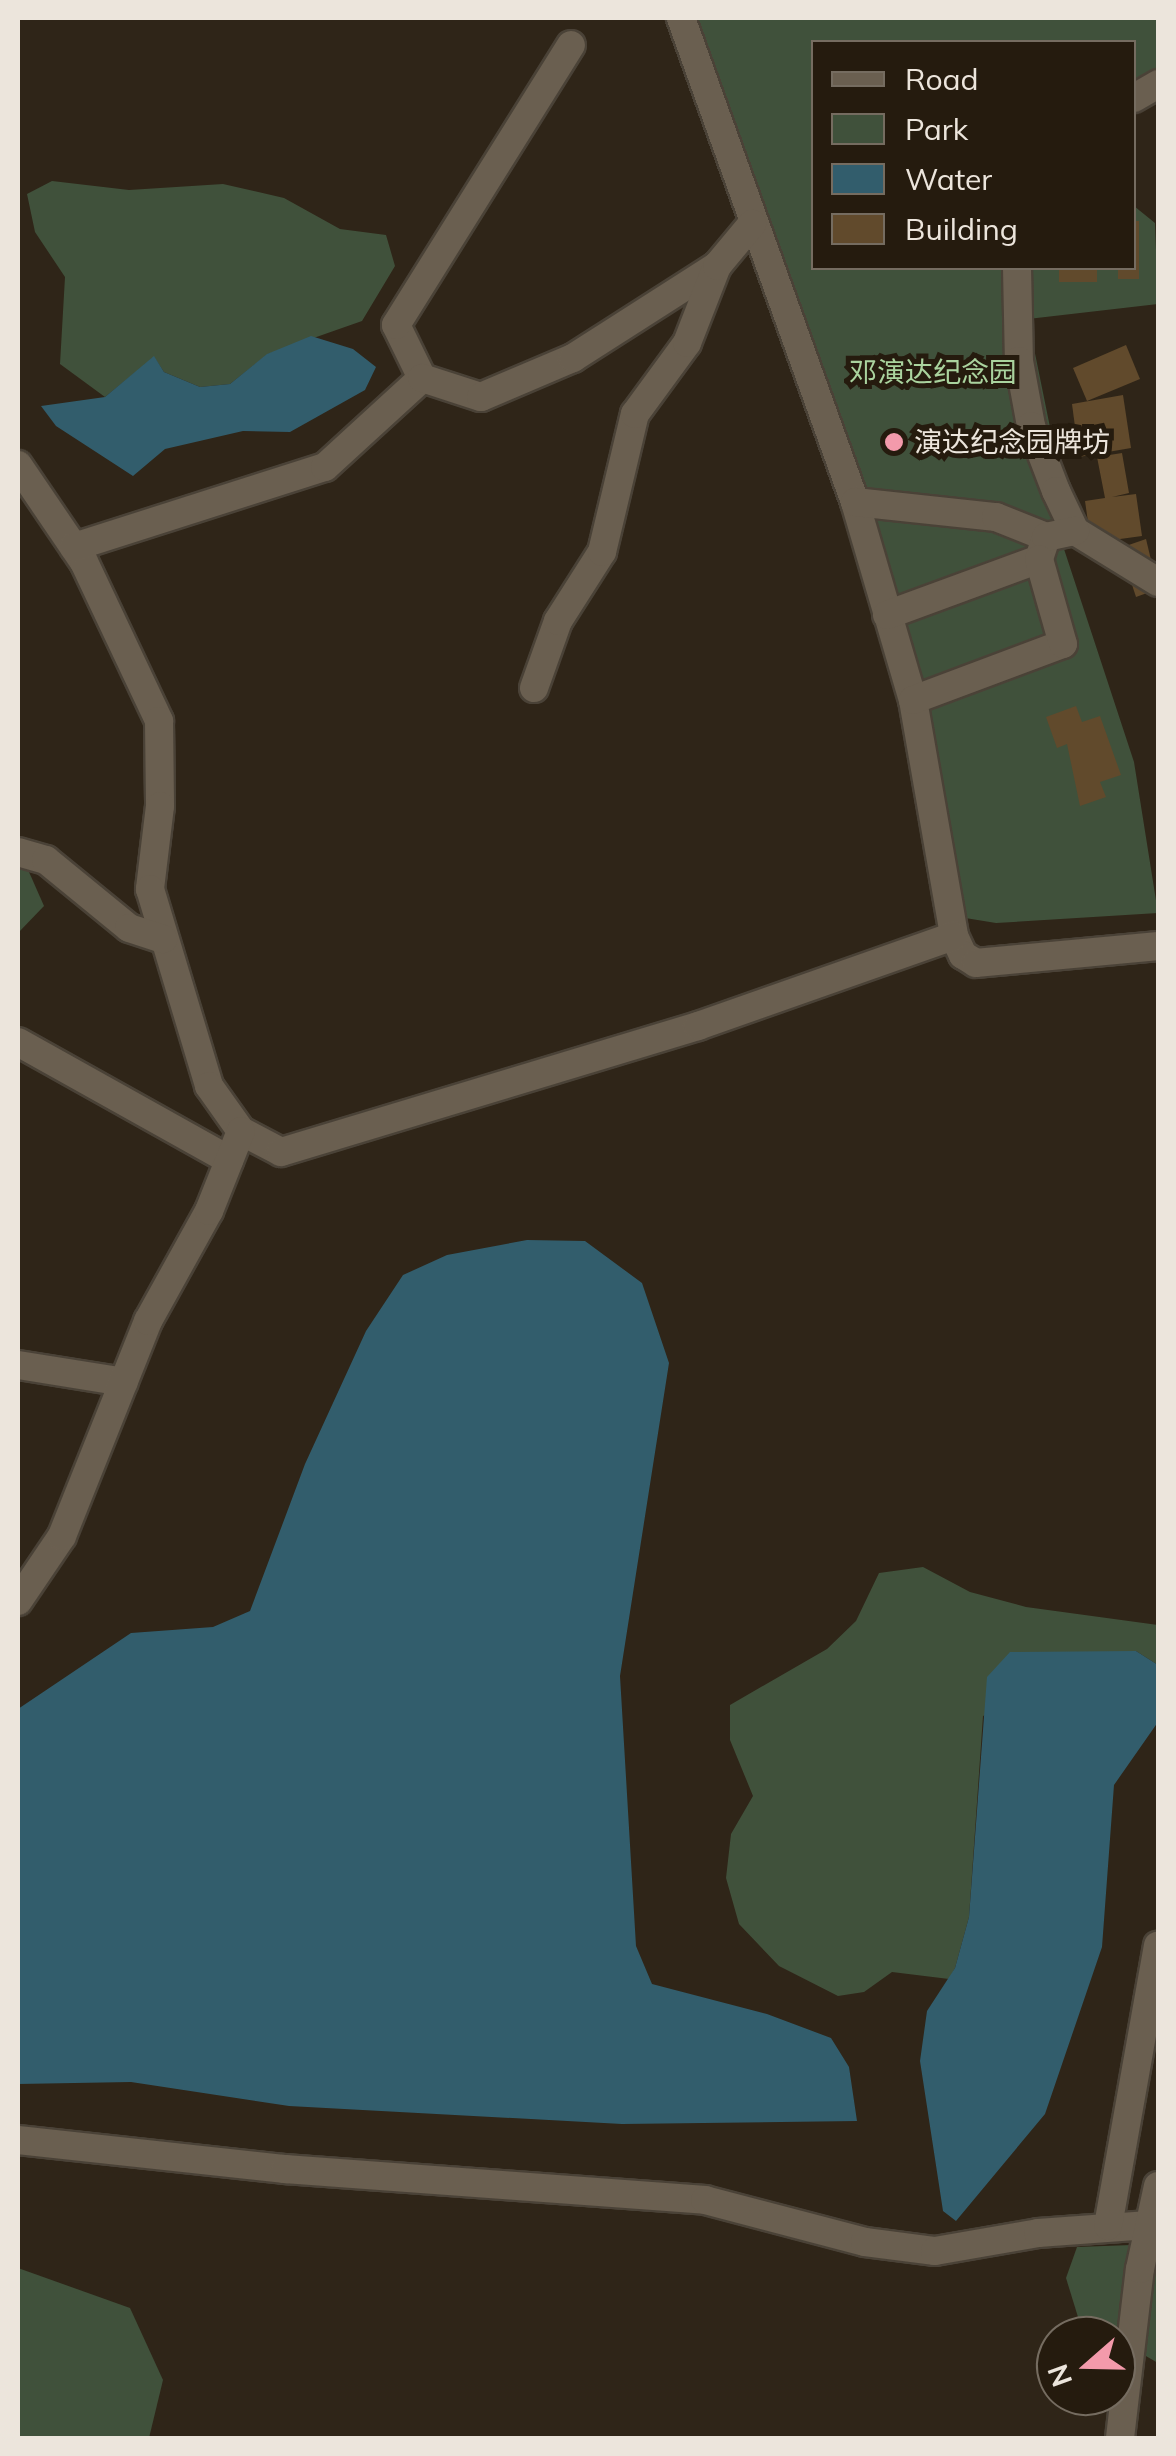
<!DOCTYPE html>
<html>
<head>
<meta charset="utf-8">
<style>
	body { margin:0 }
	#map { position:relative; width:1176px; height:2456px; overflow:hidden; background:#2f2518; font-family:Mulish,"Noto Sans SC",sans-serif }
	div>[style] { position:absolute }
	.green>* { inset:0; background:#40513b }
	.water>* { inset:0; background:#325d6c }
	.building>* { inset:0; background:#614a2c }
	.roads { filter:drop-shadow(2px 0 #4a4237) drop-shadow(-2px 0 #4a4237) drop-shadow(0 2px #4a4237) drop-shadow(0 -2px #4a4237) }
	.street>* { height:28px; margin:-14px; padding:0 14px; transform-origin:14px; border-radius:14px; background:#6a5f50 }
	.dots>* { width:28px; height:28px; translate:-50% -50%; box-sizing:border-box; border:5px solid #251b0e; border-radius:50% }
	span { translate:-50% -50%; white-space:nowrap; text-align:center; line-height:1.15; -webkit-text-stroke:10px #251b0e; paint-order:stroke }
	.park-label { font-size:28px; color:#aad39e }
	.poi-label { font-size:28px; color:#ece5dc }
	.left { translate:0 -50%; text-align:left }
	.frame { position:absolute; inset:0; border:20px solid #ece5dc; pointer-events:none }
	.legend { position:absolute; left:811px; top:40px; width:325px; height:230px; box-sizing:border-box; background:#251b0e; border:2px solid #756c60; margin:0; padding:12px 18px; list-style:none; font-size:30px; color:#ece5dc }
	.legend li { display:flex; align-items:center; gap:20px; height:50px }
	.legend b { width:50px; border:2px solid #756c60 }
	.north { position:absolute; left:1036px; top:2316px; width:100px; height:100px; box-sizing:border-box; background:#251b0e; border:2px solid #756c60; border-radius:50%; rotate:250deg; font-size:28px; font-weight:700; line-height:40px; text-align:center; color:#ece5dc }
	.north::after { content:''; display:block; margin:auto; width:35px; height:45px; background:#f39aab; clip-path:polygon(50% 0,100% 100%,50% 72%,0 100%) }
</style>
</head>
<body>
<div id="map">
	<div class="green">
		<i style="clip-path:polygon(698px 18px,1158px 18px,1158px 85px,1134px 104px,1134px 42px,814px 42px,814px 268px,1134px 268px,1134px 206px,1155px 223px,1158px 304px,1028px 319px,1063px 491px,1064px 549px,1134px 762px,1158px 913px,996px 923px,953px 916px,861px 480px)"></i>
		<i style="clip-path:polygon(52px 181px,129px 190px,223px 184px,284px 198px,340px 229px,386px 235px,395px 266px,362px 321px,268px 354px,230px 384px,200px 387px,164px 372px,154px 357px,105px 397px,60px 364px,65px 277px,35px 232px,27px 194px)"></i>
		<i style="clip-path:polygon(18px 847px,44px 906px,18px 933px)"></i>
		<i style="clip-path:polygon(923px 1567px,970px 1592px,1026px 1607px,1158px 1625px,1158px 1665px,1136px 1651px,983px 1716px,969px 1917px,955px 1968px,949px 1979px,892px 1972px,864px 1992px,838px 1996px,779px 1966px,739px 1924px,726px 1878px,731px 1834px,753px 1796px,730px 1740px,730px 1705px,827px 1649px,856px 1621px,879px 1573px)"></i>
		<i style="clip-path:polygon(1158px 2244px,1158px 2363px,1078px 2317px,1066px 2278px,1077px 2247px)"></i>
		<i style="clip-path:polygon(18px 2268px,130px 2308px,163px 2380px,149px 2438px,18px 2438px)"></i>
	</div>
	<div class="water">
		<i style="clip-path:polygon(311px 336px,353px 349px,376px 367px,365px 390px,290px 432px,243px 431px,165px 449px,133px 476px,56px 426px,41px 406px,105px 397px,154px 356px,164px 372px,200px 387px,230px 384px,267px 354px)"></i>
		<i style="clip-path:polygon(527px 1240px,585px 1241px,642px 1283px,669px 1363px,620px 1676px,636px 1946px,652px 1984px,767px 2014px,831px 2038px,849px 2067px,857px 2121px,622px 2124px,289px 2106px,131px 2082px,18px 2084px,18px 1709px,131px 1633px,213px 1627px,250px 1611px,305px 1464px,366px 1331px,403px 1275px,447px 1255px)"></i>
		<i style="clip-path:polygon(1136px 1651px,1158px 1665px,1158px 1722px,1114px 1785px,1102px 1947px,1045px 2114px,956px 2221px,943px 2211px,920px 2061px,927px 2011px,955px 1968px,969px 1917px,987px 1677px,1010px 1652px)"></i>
	</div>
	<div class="building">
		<i style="clip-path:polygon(1134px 221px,1139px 221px,1139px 279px,1118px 279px,1118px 268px,1134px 268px)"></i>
		<i style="clip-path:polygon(1059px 268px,1097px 268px,1097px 282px,1059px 282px)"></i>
		<i style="clip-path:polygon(1126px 345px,1140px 379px,1087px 401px,1073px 368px)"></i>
		<i style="clip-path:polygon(1123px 395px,1131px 448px,1079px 457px,1072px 404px)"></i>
		<i style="clip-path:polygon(1122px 453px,1129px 493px,1112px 497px,1136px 494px,1142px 536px,1091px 543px,1085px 501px,1105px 498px,1097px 457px)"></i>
		<i style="clip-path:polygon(1146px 539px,1158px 589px,1136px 597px,1120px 548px)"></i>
		<i style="clip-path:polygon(1076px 706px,1082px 722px,1100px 716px,1121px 775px,1100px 782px,1106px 797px,1080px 806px,1067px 744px,1057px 748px,1046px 717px)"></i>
	</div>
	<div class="roads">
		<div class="street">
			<i style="left:681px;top:18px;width:514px;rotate:70.23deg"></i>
			<i style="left:855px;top:502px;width:206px;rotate:73.7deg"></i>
			<i style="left:913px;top:700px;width:240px;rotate:80.1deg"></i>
			<i style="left:954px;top:936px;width:21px;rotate:65deg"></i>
			<i style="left:963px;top:955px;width:15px;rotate:32deg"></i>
			<i style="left:976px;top:963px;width:183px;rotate:-5.3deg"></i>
			<i style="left:1134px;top:98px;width:28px;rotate:-30deg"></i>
			<i style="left:1017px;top:268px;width:93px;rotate:88.8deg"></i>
			<i style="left:1019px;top:361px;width:66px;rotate:79.5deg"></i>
			<i style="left:1031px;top:426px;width:70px;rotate:69deg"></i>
			<i style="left:1056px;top:491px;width:44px;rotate:64.6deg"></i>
			<i style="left:1075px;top:531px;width:97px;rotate:31.6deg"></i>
			<i style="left:422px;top:378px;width:59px;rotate:-116.1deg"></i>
			<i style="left:396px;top:325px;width:330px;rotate:-58deg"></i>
			<i style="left:18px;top:465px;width:117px;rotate:55.8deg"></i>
			<i style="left:84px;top:562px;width:176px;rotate:64.7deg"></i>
			<i style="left:159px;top:721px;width:85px;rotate:89.3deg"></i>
			<i style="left:160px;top:806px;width:84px;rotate:96.9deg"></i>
			<i style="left:150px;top:889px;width:206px;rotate:73.3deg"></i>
			<i style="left:209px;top:1086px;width:55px;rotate:54.6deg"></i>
			<i style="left:241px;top:1131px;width:45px;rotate:27.7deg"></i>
			<i style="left:281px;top:1152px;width:436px;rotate:-16.8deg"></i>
			<i style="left:698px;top:1026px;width:271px;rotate:-19.4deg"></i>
			<i style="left:855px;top:502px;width:142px;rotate:6.1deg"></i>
			<i style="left:996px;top:517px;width:54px;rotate:21.8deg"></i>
			<i style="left:74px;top:547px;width:263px;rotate:-17.7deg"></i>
			<i style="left:325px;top:467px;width:132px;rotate:-42.5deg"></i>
			<i style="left:422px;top:378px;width:62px;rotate:17.9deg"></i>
			<i style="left:481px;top:397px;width:100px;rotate:-23deg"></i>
			<i style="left:573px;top:358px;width:171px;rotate:-32.6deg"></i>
			<i style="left:887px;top:615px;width:162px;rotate:-20.2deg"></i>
			<i style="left:1039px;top:559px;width:23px;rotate:-72deg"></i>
			<i style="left:1046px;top:537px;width:30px;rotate:-12deg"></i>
			<i style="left:534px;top:688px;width:71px;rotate:-70.3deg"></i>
			<i style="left:558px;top:621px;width:82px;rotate:-57.5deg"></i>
			<i style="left:602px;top:552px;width:142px;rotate:-76.6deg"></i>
			<i style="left:635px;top:414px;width:88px;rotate:-53.8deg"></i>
			<i style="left:687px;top:343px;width:83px;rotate:-68.7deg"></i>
			<i style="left:717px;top:266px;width:55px;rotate:-50.2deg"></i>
			<i style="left:913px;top:700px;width:160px;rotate:-20.5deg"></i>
			<i style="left:1063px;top:644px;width:88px;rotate:-105.8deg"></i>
			<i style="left:18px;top:852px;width:29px;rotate:16deg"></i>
			<i style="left:46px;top:860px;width:107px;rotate:39.3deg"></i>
			<i style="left:129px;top:928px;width:36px;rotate:18deg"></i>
			<i style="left:18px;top:1042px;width:242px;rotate:29.2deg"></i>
			<i style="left:18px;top:1365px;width:107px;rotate:9.1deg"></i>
			<i style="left:18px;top:1601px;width:78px;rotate:-55.9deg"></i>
			<i style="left:62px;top:1536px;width:232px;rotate:-68.2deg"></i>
			<i style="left:148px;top:1321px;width:126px;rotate:-61deg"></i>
			<i style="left:209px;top:1211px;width:86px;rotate:-68.2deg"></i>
			<i style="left:18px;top:2140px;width:269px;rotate:6.2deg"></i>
			<i style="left:285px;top:2169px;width:421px;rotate:4.2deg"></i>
			<i style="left:705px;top:2200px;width:165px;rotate:14.7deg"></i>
			<i style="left:865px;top:2242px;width:71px;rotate:7.3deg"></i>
			<i style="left:935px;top:2251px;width:105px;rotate:-9.9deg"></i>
			<i style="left:1038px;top:2233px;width:111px;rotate:-4.1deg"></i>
			<i style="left:1108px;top:2226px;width:285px;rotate:-79.9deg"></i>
			<i style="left:1120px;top:2438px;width:170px;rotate:-83.3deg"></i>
			<i style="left:1140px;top:2269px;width:85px;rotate:-77.8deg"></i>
		</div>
	</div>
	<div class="dots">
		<i style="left:894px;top:442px;background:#f39aab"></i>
	</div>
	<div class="park-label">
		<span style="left:933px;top:372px">邓演达纪念园</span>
	</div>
	<div class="poi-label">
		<span class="left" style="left:914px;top:442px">演达纪念园牌坊</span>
	</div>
	<div class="frame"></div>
	<ul class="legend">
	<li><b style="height:12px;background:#6a5f50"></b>Road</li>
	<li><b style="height:28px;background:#40513b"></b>Park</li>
	<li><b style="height:28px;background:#325d6c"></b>Water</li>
	<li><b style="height:28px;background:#614a2c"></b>Building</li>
	</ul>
	<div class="north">N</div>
</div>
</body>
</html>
